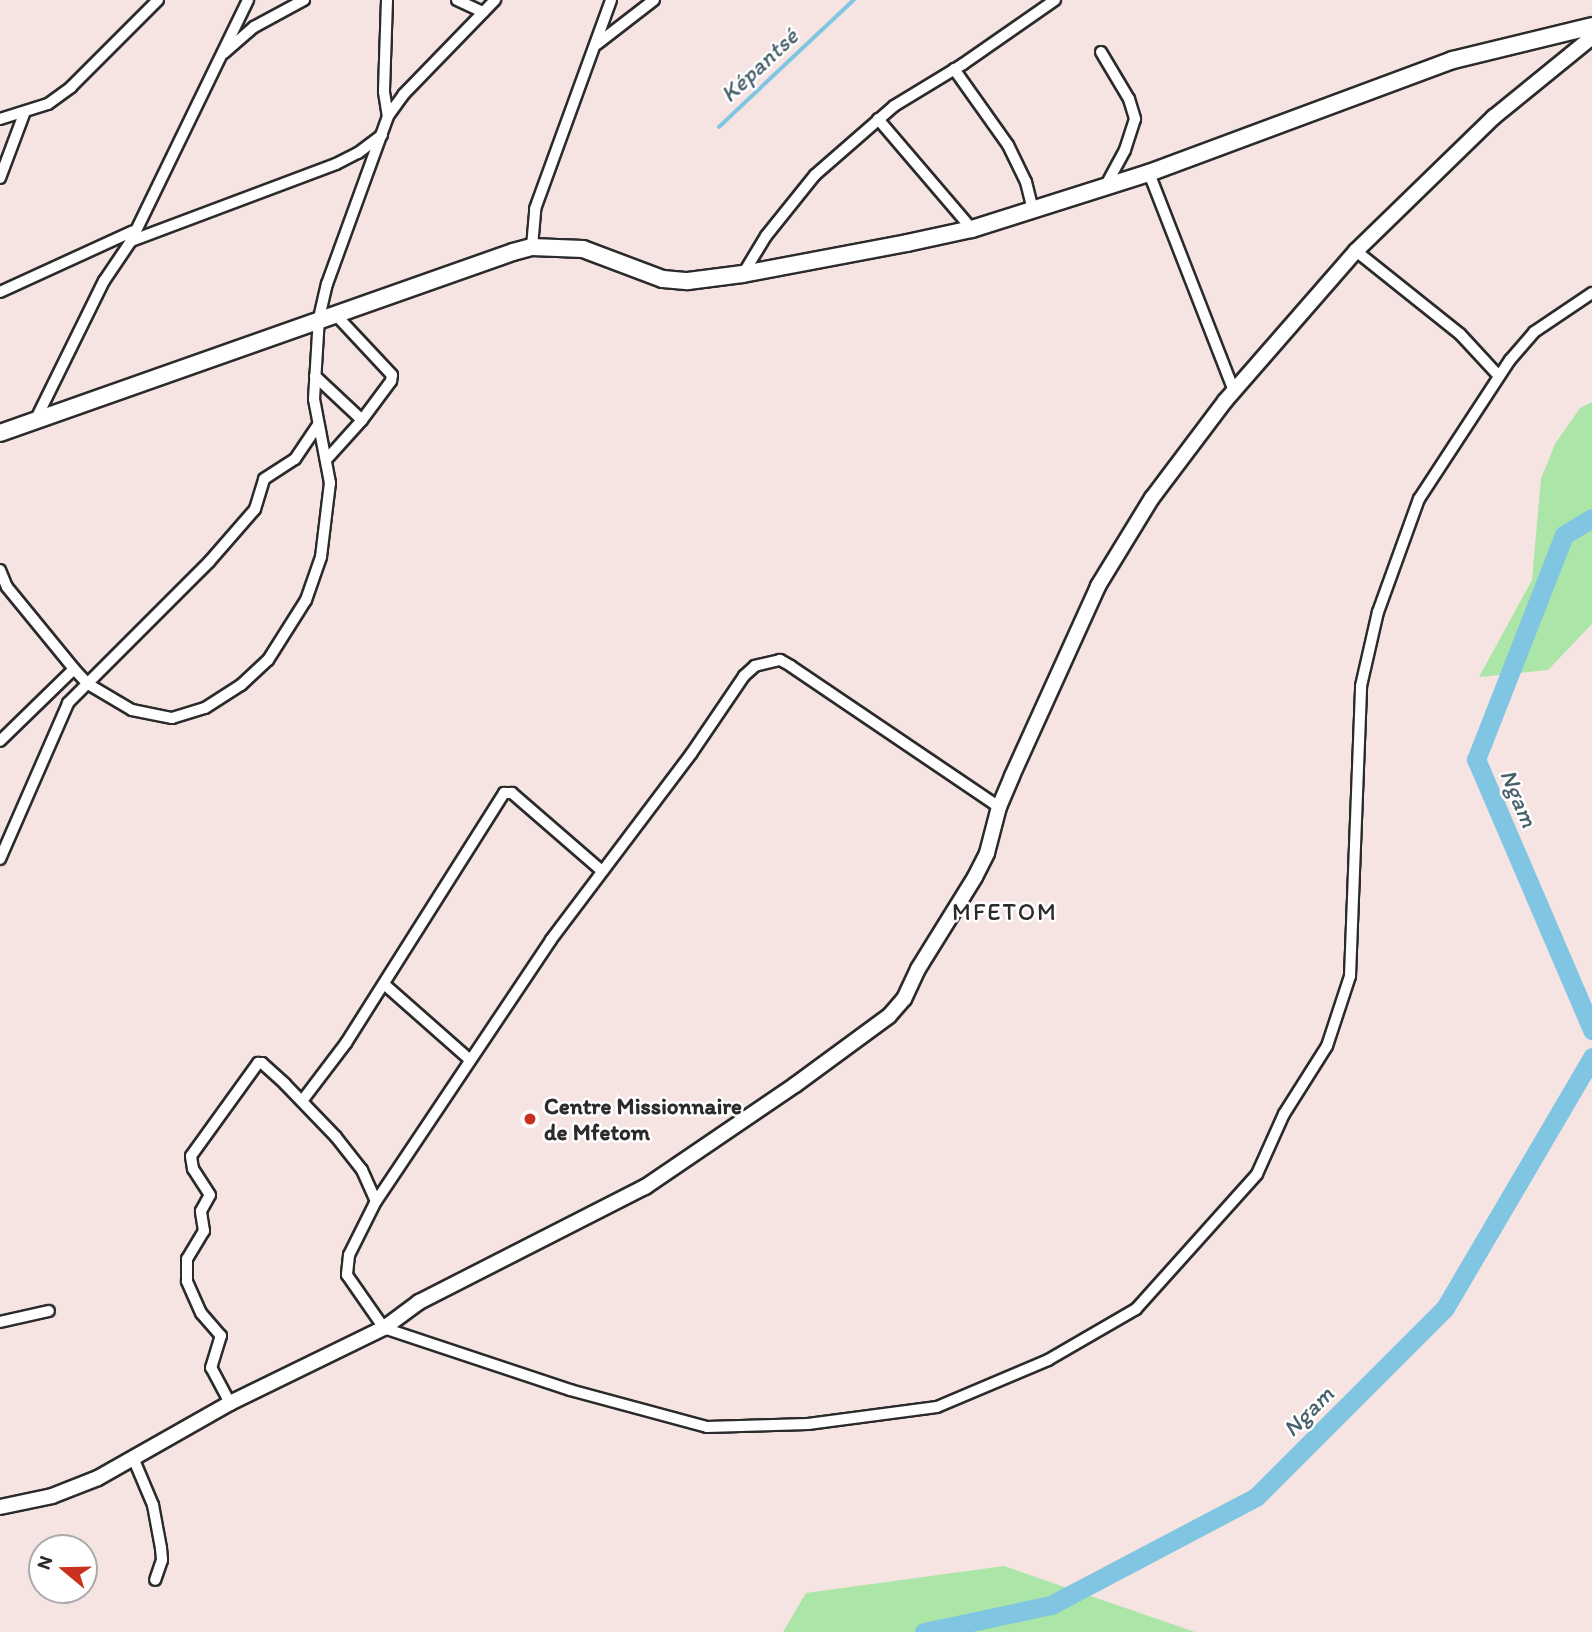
<!DOCTYPE html>
<html>
<head>
<meta charset="utf-8">
<style>
	body { margin:0 }
	#map { position:relative; width:1592px; height:1632px; overflow:hidden; background:#f6e4e2; font-family:Itim,sans-serif }
	div>[style] { position:absolute }
	.green>* { inset:0; background:#ace5a8 }
	.stream>* { height:3.5px; margin:-1.75px; padding:0 1.75px; transform-origin:1.75px; border-radius:1.75px; background:#80c5e1 }
	.river>* { height:19px; margin:-9.5px; padding:0 9.5px; transform-origin:9.5px; border-radius:9.5px; background:#80c5e1 }
	.roads { filter:drop-shadow(2px 0 #2b2b2b) drop-shadow(-2px 0 #2b2b2b) drop-shadow(0 2px #2b2b2b) drop-shadow(0 -2px #2b2b2b) }
	.minor>* { height:10px; margin:-5px; padding:0 5px; transform-origin:5px; border-radius:5px; background:#fff }
	.tertiary>* { height:14px; margin:-7px; padding:0 7px; transform-origin:7px; border-radius:7px; background:#fff }
	.secondary>* { height:16px; margin:-8px; padding:0 8px; transform-origin:8px; border-radius:8px; background:#fff }
	.dots>* { width:19px; height:19px; translate:-50% -50%; box-sizing:border-box; border:4px solid #fff; border-radius:50% }
	span { translate:-50% -50%; white-space:nowrap; text-align:center; line-height:1.15; -webkit-text-stroke:5px #fff; paint-order:stroke }
	.poi-label { font-size:23px; color:#2b2b2b; font-weight:700 }
	.left { translate:0 -50%; text-align:left }
	.water-label { font-size:24px; color:#49616b; font-style:italic }
	.neighbourhood-label { font-size:24px; color:#2b2b2b; letter-spacing:2px }
	.north { position:absolute; left:28px; top:1534px; width:70px; height:70px; box-sizing:border-box; background:#fff; border:2px solid #aaa; border-radius:50%; rotate:289deg; font-size:19px; font-weight:700; line-height:28px; text-align:center; color:#2b2b2b }
	.north::after { content:''; display:block; margin:auto; width:24px; height:32px; background:#c8321e; clip-path:polygon(50% 0,100% 100%,50% 72%,0 100%) }
</style>
</head>
<body>
<div id="map">
	<div class="green">
		<i style="clip-path:polygon(1592px 402px,1592px 624px,1548px 670px,1479px 677px,1532px 580px,1541px 479px,1555px 444px,1580px 408px)"></i>
		<i style="clip-path:polygon(1004px 1566px,1195px 1632px,783px 1632px,806px 1593px)"></i>
	</div>
	<div class="stream">
		<i style="left:719px;top:127px;width:185px;rotate:-43.3deg"></i>
	</div>
	<div class="river">
		<i style="left:1592px;top:518px;width:33px;rotate:149deg"></i>
		<i style="left:1564px;top:535px;width:241px;rotate:111.4deg"></i>
		<i style="left:1476px;top:759px;width:295px;rotate:66.8deg"></i>
		<i style="left:924px;top:1632px;width:130px;rotate:-12deg"></i>
		<i style="left:1051px;top:1605px;width:232px;rotate:-27.8deg"></i>
		<i style="left:1256px;top:1497px;width:267px;rotate:-45deg"></i>
		<i style="left:1445px;top:1308px;width:291px;rotate:-59.6deg"></i>
	</div>
	<div class="roads">
		<div class="minor">
			<i style="left:387px;top:0;width:92px;rotate:91.9deg"></i>
			<i style="left:384px;top:92px;width:24px;rotate:81deg"></i>
			<i style="left:457px;top:0;width:29px;rotate:25deg"></i>
			<i style="left:597px;top:44px;width:72px;rotate:-37.7deg"></i>
			<i style="left:1101px;top:52px;width:55px;rotate:59.2deg"></i>
			<i style="left:1129px;top:99px;width:21px;rotate:73deg"></i>
			<i style="left:1135px;top:119px;width:33px;rotate:108deg"></i>
			<i style="left:1125px;top:150px;width:42px;rotate:118.4deg"></i>
			<i style="left:224px;top:53px;width:40px;rotate:-41deg"></i>
			<i style="left:254px;top:27px;width:57px;rotate:-28.4deg"></i>
			<i style="left:954px;top:69px;width:93px;rotate:54.6deg"></i>
			<i style="left:1008px;top:145px;width:41px;rotate:64.1deg"></i>
			<i style="left:1026px;top:182px;width:29px;rotate:76deg"></i>
			<i style="left:0;top:119px;width:50px;rotate:-17.4deg"></i>
			<i style="left:48px;top:104px;width:29px;rotate:-36deg"></i>
			<i style="left:71px;top:87px;width:123px;rotate:-45deg"></i>
			<i style="left:878px;top:119px;width:145px;rotate:49.5deg"></i>
			<i style="left:1149px;top:173px;width:234px;rotate:68.7deg"></i>
			<i style="left:0;top:178px;width:68px;rotate:-69.4deg"></i>
			<i style="left:131px;top:241px;width:219px;rotate:-20.6deg"></i>
			<i style="left:336px;top:164px;width:25px;rotate:-27deg"></i>
			<i style="left:358px;top:153px;width:30px;rotate:-37deg"></i>
			<i style="left:532px;top:247px;width:38px;rotate:-85deg"></i>
			<i style="left:535px;top:209px;width:222px;rotate:-70deg"></i>
			<i style="left:1356px;top:251px;width:133px;rotate:38.6deg"></i>
			<i style="left:1460px;top:334px;width:56px;rotate:47.2deg"></i>
			<i style="left:743px;top:274px;width:44px;rotate:-58.8deg"></i>
			<i style="left:766px;top:236px;width:78px;rotate:-51.2deg"></i>
			<i style="left:815px;top:175px;width:105px;rotate:-41.1deg"></i>
			<i style="left:894px;top:106px;width:81px;rotate:-31.3deg"></i>
			<i style="left:963px;top:64px;width:112px;rotate:-34.8deg"></i>
			<i style="left:0;top:292px;width:146px;rotate:-24.6deg"></i>
			<i style="left:315px;top:376px;width:64px;rotate:43.1deg"></i>
			<i style="left:35px;top:421px;width:156px;rotate:-63.8deg"></i>
			<i style="left:104px;top:281px;width:48px;rotate:-56deg"></i>
			<i style="left:131px;top:241px;width:268px;rotate:-64.1deg"></i>
			<i style="left:326px;top:460px;width:54px;rotate:-48deg"></i>
			<i style="left:362px;top:420px;width:49px;rotate:-53.4deg"></i>
			<i style="left:391px;top:381px;width:6px;rotate:-81deg"></i>
			<i style="left:392px;top:375px;width:85px;rotate:-133.1deg"></i>
			<i style="left:0;top:570px;width:18px;rotate:68deg"></i>
			<i style="left:7px;top:587px;width:106px;rotate:50.7deg"></i>
			<i style="left:74px;top:669px;width:21px;rotate:47deg"></i>
			<i style="left:88px;top:684px;width:51px;rotate:30.6deg"></i>
			<i style="left:132px;top:710px;width:41px;rotate:11.3deg"></i>
			<i style="left:172px;top:718px;width:34px;rotate:-17deg"></i>
			<i style="left:205px;top:708px;width:43px;rotate:-32.6deg"></i>
			<i style="left:241px;top:685px;width:37px;rotate:-43deg"></i>
			<i style="left:268px;top:660px;width:71px;rotate:-57.7deg"></i>
			<i style="left:306px;top:600px;width:46px;rotate:-70.8deg"></i>
			<i style="left:321px;top:557px;width:75px;rotate:-83.1deg"></i>
			<i style="left:330px;top:483px;width:86px;rotate:-100.8deg"></i>
			<i style="left:314px;top:399px;width:81px;rotate:-86.5deg"></i>
			<i style="left:319px;top:318px;width:35px;rotate:-77deg"></i>
			<i style="left:327px;top:284px;width:179px;rotate:-70deg"></i>
			<i style="left:388px;top:116px;width:27px;rotate:-54deg"></i>
			<i style="left:404px;top:94px;width:131px;rotate:-45.9deg"></i>
			<i style="left:0;top:741px;width:103px;rotate:-44.2deg"></i>
			<i style="left:999px;top:807px;width:251px;rotate:-145.9deg"></i>
			<i style="left:791px;top:666px;width:13px;rotate:-151deg"></i>
			<i style="left:780px;top:660px;width:26px;rotate:167deg"></i>
			<i style="left:755px;top:666px;width:15px;rotate:138deg"></i>
			<i style="left:744px;top:676px;width:94px;rotate:124.2deg"></i>
			<i style="left:691px;top:754px;width:233px;rotate:127deg"></i>
			<i style="left:551px;top:940px;width:314px;rotate:123.8deg"></i>
			<i style="left:376px;top:1201px;width:60px;rotate:116.6deg"></i>
			<i style="left:349px;top:1255px;width:20px;rotate:96deg"></i>
			<i style="left:347px;top:1275px;width:65px;rotate:55.1deg"></i>
			<i style="left:384px;top:1328px;width:196px;rotate:18.4deg"></i>
			<i style="left:570px;top:1390px;width:142px;rotate:15.1deg"></i>
			<i style="left:707px;top:1427px;width:101px;rotate:-1.7deg"></i>
			<i style="left:808px;top:1424px;width:130px;rotate:-7.5deg"></i>
			<i style="left:937px;top:1407px;width:121px;rotate:-22.9deg"></i>
			<i style="left:1048px;top:1360px;width:102px;rotate:-30.1deg"></i>
			<i style="left:1136px;top:1309px;width:181px;rotate:-48.1deg"></i>
			<i style="left:1257px;top:1174px;width:66px;rotate:-65.8deg"></i>
			<i style="left:1284px;top:1114px;width:80px;rotate:-57.7deg"></i>
			<i style="left:1327px;top:1046px;width:74px;rotate:-71.8deg"></i>
			<i style="left:1350px;top:976px;width:290px;rotate:-87.8deg"></i>
			<i style="left:1361px;top:686px;width:76px;rotate:-77.1deg"></i>
			<i style="left:1378px;top:612px;width:120px;rotate:-70.1deg"></i>
			<i style="left:1419px;top:499px;width:166px;rotate:-56.8deg"></i>
			<i style="left:1510px;top:360px;width:37px;rotate:-49deg"></i>
			<i style="left:1534px;top:332px;width:70px;rotate:-33.9deg"></i>
			<i style="left:0;top:859px;width:170px;rotate:-66.4deg"></i>
			<i style="left:68px;top:703px;width:199px;rotate:-45deg"></i>
			<i style="left:209px;top:562px;width:70px;rotate:-49deg"></i>
			<i style="left:255px;top:509px;width:31px;rotate:-73deg"></i>
			<i style="left:264px;top:479px;width:37px;rotate:-33deg"></i>
			<i style="left:295px;top:459px;width:40px;rotate:-56deg"></i>
			<i style="left:384px;top:984px;width:113px;rotate:41.4deg"></i>
			<i style="left:302px;top:1101px;width:73px;rotate:-52.8deg"></i>
			<i style="left:346px;top:1043px;width:296px;rotate:-57.7deg"></i>
			<i style="left:504px;top:793px;width:8px"></i>
			<i style="left:512px;top:793px;width:119px;rotate:40.9deg"></i>
			<i style="left:0;top:1322px;width:50px;rotate:-12.7deg"></i>
			<i style="left:230px;top:1403px;width:40px;rotate:-118deg"></i>
			<i style="left:211px;top:1368px;width:34px;rotate:-73deg"></i>
			<i style="left:221px;top:1336px;width:30px;rotate:-131deg"></i>
			<i style="left:201px;top:1313px;width:35px;rotate:-114deg"></i>
			<i style="left:187px;top:1281px;width:22px;rotate:-90deg"></i>
			<i style="left:187px;top:1259px;width:33px;rotate:-59deg"></i>
			<i style="left:204px;top:1231px;width:20px;rotate:-99deg"></i>
			<i style="left:201px;top:1211px;width:18px;rotate:-61deg"></i>
			<i style="left:210px;top:1195px;width:31px;rotate:-123deg"></i>
			<i style="left:193px;top:1169px;width:13px;rotate:-99deg"></i>
			<i style="left:191px;top:1156px;width:115px;rotate:-54.2deg"></i>
			<i style="left:258px;top:1063px;width:4px"></i>
			<i style="left:262px;top:1063px;width:31px;rotate:42deg"></i>
			<i style="left:285px;top:1084px;width:74px;rotate:46.1deg"></i>
			<i style="left:336px;top:1137px;width:42px;rotate:51.8deg"></i>
			<i style="left:362px;top:1170px;width:34px;rotate:66deg"></i>
			<i style="left:134px;top:1460px;width:49px;rotate:67.1deg"></i>
			<i style="left:153px;top:1505px;width:44px;rotate:79.5deg"></i>
			<i style="left:161px;top:1548px;width:12px;rotate:85deg"></i>
			<i style="left:162px;top:1560px;width:21px;rotate:109deg"></i>
		</div>
		<div class="tertiary">
			<i style="left:0;top:1507px;width:53px;rotate:-11.9deg"></i>
			<i style="left:52px;top:1496px;width:49px;rotate:-21.4deg"></i>
			<i style="left:98px;top:1478px;width:152px;rotate:-29.6deg"></i>
			<i style="left:230px;top:1403px;width:171px;rotate:-26deg"></i>
			<i style="left:384px;top:1328px;width:44px;rotate:-36.6deg"></i>
			<i style="left:419px;top:1302px;width:254px;rotate:-27deg"></i>
			<i style="left:645px;top:1187px;width:181px;rotate:-34.2deg"></i>
			<i style="left:795px;top:1085px;width:117px;rotate:-36.3deg"></i>
			<i style="left:889px;top:1016px;width:23px;rotate:-49deg"></i>
			<i style="left:904px;top:999px;width:33px;rotate:-65deg"></i>
			<i style="left:918px;top:969px;width:108px;rotate:-58.2deg"></i>
			<i style="left:975px;top:877px;width:27px;rotate:-63deg"></i>
			<i style="left:987px;top:853px;width:48px;rotate:-75.4deg"></i>
			<i style="left:999px;top:807px;width:34px;rotate:-67deg"></i>
			<i style="left:1012px;top:776px;width:209px;rotate:-65.6deg"></i>
			<i style="left:1098px;top:586px;width:103px;rotate:-58.5deg"></i>
			<i style="left:1152px;top:498px;width:121px;rotate:-53deg"></i>
			<i style="left:1225px;top:401px;width:199px;rotate:-48.9deg"></i>
			<i style="left:1356px;top:251px;width:192px;rotate:-44.2deg"></i>
			<i style="left:1494px;top:117px;width:127px;rotate:-39.2deg"></i>
		</div>
		<div class="secondary">
			<i style="left:0;top:433px;width:544px;rotate:-19.43deg"></i>
			<i style="left:513px;top:252px;width:20px;rotate:-15deg"></i>
			<i style="left:532px;top:247px;width:51px;rotate:2.2deg"></i>
			<i style="left:583px;top:249px;width:85px;rotate:20.6deg"></i>
			<i style="left:663px;top:279px;width:25px;rotate:5deg"></i>
			<i style="left:688px;top:281px;width:55px;rotate:-7.3deg"></i>
			<i style="left:743px;top:274px;width:167px;rotate:-10.7deg"></i>
			<i style="left:907px;top:243px;width:66px;rotate:-12.2deg"></i>
			<i style="left:972px;top:229px;width:186px;rotate:-17.6deg"></i>
			<i style="left:1149px;top:173px;width:324px;rotate:-20.4deg"></i>
			<i style="left:1453px;top:60px;width:143px;rotate:-13.7deg"></i>
		</div>
	</div>
	<div class="dots">
		<i style="left:530px;top:1119px;background:#c8321e"></i>
	</div>
	<div class="poi-label">
		<span class="left" style="left:544px;top:1119px">Centre Missionnaire<br>de Mfetom</span>
	</div>
	<div class="water-label">
		<span style="left:759px;top:65px;rotate:-43deg">Képantsé</span>
		<span style="left:1519px;top:798px;rotate:67deg">Ngam</span>
		<span style="left:1308px;top:1411px;rotate:-45deg">Ngam</span>
	</div>
	<div class="neighbourhood-label">
		<span style="left:1005px;top:912px">MFETOM</span>
	</div>
	<div class="north">N</div>
</div>
</body>
</html>
